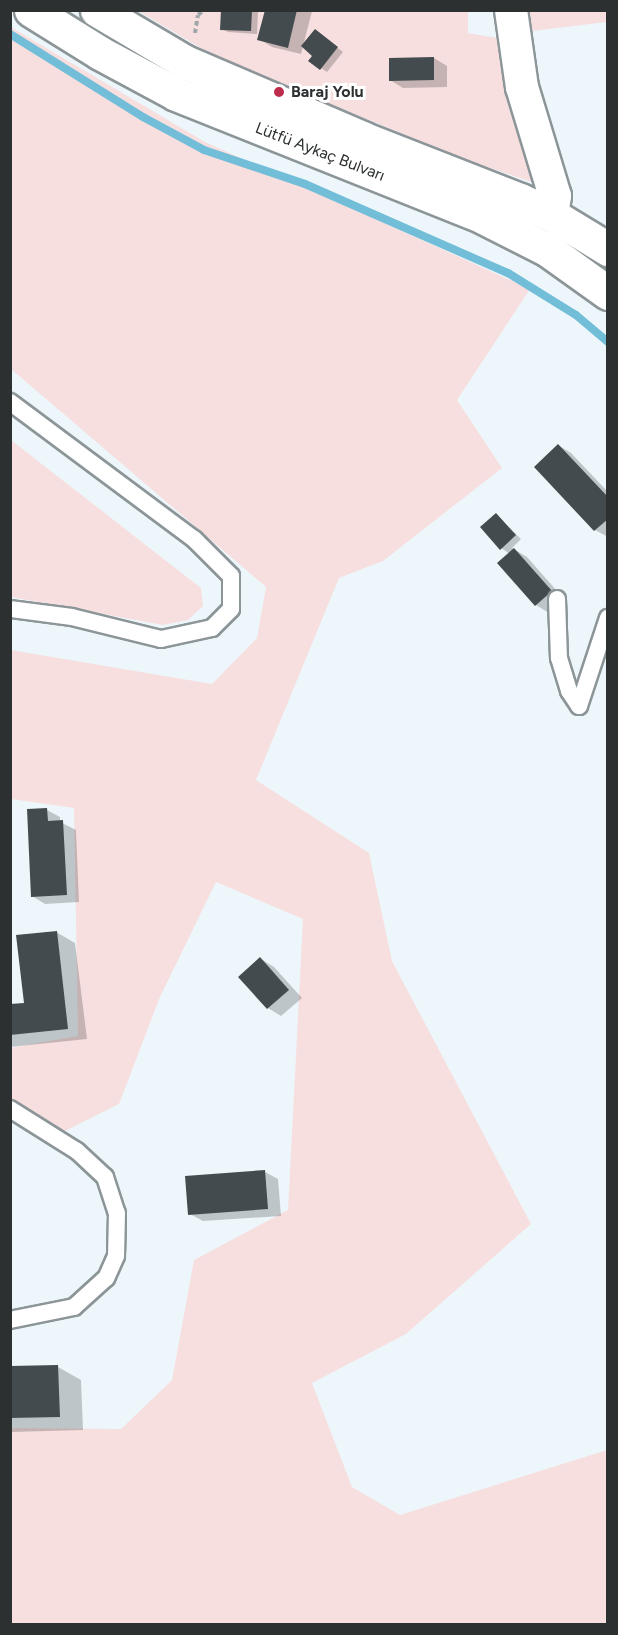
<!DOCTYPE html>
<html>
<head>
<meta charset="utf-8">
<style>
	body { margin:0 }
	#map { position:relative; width:618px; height:1635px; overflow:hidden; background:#edf7fb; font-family:Figtree,sans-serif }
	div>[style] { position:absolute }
	.green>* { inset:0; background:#f7dfe0 }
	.shadow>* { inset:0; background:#0003 }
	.stream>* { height:8px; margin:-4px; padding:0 4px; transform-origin:4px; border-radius:4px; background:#72bdd7 }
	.building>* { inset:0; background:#434b4e }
	.path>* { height:4px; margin-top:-2px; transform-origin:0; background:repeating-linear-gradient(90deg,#a0a7aa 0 4.5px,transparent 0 7.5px) }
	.roads { filter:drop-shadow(2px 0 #8c9598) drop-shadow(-2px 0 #8c9598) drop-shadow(0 2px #8c9598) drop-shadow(0 -2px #8c9598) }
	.lane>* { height:16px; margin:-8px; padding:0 8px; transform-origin:8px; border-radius:8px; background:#fff }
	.street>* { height:32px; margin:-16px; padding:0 16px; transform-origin:16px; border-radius:16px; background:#fff }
	.primary>* { height:33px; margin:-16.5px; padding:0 16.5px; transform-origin:16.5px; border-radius:16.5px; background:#fff }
	.dots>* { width:16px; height:16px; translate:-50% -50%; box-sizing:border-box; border:3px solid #fff; border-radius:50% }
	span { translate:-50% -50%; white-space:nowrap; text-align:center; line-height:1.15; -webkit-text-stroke:6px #fff; paint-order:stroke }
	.poi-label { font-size:16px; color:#2c3031; font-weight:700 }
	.left { translate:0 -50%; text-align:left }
	.street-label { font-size:16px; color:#2c3031 }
	.frame { position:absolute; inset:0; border:12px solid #2c3031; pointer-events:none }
</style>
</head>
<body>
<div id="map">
	<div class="green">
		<i style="clip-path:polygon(138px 11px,468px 11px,468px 33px,509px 40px,537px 184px,453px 155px,213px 55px)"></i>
		<i style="clip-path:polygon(525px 11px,607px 11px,607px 22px,524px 32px)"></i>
		<i style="clip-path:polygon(11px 27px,205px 142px,530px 289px,457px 400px,502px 468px,383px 561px,339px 578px,256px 780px,369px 853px,392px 961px,531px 1224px,406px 1334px,312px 1383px,352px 1487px,400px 1515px,607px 1450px,607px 1624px,11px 1624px,11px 1428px,121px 1429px,172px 1380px,194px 1260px,288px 1210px,303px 919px,216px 882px,160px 997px,119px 1104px,61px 1133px,11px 1101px,10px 1048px,78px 1036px,74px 808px,11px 799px,11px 650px,212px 684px,257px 638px,266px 587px,11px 369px)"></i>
		<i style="clip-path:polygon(11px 440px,201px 588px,203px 606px,188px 620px,163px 625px,11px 597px)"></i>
	</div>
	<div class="shadow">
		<i style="clip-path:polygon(223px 10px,258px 12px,257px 34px,228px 32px,222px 29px)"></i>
		<i style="clip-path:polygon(266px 10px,312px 11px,301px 54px,272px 47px,259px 39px)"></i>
		<i style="clip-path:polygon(321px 35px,343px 52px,327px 72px,321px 68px,314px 56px)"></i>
		<i style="clip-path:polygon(434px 58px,447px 66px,447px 87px,403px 88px,390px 80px)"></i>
		<i style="clip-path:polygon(558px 445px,571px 453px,608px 492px,608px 537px,595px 530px)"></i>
		<i style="clip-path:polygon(496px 515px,521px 539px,512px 548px,527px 557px,564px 599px,549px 613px,536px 605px,510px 554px,501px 548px)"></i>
		<i style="clip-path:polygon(47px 810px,60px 817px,60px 822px,76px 830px,79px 902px,45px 904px,32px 896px)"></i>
		<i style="clip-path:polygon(56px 932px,75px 943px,87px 1039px,10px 1047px,10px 1006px,26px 1004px)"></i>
		<i style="clip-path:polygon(261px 959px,274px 967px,302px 998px,281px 1016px,268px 1008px,240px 977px)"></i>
		<i style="clip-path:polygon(265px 1172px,278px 1179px,281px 1216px,203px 1221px,190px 1214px)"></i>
		<i style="clip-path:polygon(58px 1367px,81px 1380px,83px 1430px,10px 1432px,10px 1368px)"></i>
	</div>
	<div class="stream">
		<i style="left:10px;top:34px;width:157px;rotate:32deg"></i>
		<i style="left:143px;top:117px;width:69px;rotate:28.4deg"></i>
		<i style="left:204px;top:150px;width:107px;rotate:18.6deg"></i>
		<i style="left:305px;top:184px;width:222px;rotate:23.7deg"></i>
		<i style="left:508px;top:273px;width:80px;rotate:31.7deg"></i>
		<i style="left:576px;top:315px;width:42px;rotate:40.2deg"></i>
	</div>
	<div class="building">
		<i style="clip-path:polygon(221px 10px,252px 10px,251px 31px,220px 30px)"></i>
		<i style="clip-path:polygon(265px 10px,297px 10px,288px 48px,257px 40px)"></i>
		<i style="clip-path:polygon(315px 29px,338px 47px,320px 70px,308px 61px,312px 56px,301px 46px)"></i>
		<i style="clip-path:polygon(434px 57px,434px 80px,389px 81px,389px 58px)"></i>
		<i style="clip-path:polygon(558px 444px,608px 497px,608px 519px,594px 531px,534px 467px)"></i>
		<i style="clip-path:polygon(496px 513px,516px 535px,500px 550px,480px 527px)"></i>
		<i style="clip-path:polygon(514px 548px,552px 591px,535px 606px,497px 563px)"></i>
		<i style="clip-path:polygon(47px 808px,48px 821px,63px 820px,67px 895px,31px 897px,27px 809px)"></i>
		<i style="clip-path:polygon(57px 931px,68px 1029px,10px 1035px,10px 1004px,24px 1003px,16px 935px)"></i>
		<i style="clip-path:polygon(260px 957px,289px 990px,267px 1009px,238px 977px)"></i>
		<i style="clip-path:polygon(265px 1170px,268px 1209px,188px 1215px,185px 1176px)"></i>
		<i style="clip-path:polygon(58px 1365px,60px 1417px,10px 1418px,10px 1366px)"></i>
	</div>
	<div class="path">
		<i style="left:195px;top:33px;width:18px;rotate:-81deg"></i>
		<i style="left:198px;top:15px;width:8px;rotate:-40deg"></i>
	</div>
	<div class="roads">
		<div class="lane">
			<i style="left:10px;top:402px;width:229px;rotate:36.7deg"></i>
			<i style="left:194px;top:539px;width:52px;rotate:45deg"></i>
			<i style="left:231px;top:576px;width:33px;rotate:90deg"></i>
			<i style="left:231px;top:609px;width:27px;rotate:135deg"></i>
			<i style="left:212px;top:628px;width:52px;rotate:167.8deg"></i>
			<i style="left:161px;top:639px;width:92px;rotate:-166.1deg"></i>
			<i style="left:72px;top:617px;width:63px;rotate:-172.6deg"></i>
			<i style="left:557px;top:599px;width:59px;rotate:88.1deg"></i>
			<i style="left:559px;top:658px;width:34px;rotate:73deg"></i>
			<i style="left:569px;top:691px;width:18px;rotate:56deg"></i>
			<i style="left:579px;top:706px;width:93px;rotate:-71.8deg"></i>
			<i style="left:10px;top:1109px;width:79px;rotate:32.1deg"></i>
			<i style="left:77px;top:1151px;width:38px;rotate:43deg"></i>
			<i style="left:105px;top:1177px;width:38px;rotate:72deg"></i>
			<i style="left:117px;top:1213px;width:43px;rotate:91.3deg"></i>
			<i style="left:116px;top:1256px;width:24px;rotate:114deg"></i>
			<i style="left:106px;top:1278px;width:43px;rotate:137.8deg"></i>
			<i style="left:74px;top:1307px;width:65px;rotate:168.5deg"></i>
		</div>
		<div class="street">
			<i style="left:511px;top:10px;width:78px;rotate:81.9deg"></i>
			<i style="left:522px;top:87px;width:114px;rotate:73.2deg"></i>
			<i style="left:555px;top:196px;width:19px;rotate:99deg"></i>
		</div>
		<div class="primary">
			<i style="left:31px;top:10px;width:81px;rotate:31.9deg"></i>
			<i style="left:100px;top:53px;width:86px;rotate:28.3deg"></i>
			<i style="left:176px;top:94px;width:331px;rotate:21.8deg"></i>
			<i style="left:483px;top:217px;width:73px;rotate:26.9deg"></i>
			<i style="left:548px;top:250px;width:74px;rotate:35.6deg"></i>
			<i style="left:97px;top:10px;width:102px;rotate:30.6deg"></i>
			<i style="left:185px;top:62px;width:193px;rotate:23.2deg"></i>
			<i style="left:362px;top:138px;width:170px;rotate:21.4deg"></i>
			<i style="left:520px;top:200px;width:35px;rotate:25deg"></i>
			<i style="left:552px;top:215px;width:66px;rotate:31.3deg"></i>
		</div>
	</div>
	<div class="dots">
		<i style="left:279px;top:92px;background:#bd2d4b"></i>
	</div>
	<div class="poi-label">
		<span class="left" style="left:291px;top:92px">Baraj Yolu</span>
	</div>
	<div class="street-label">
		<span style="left:320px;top:152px;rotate:21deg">Lütfü Aykaç Bulvarı</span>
	</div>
	<div class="frame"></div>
</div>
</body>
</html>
